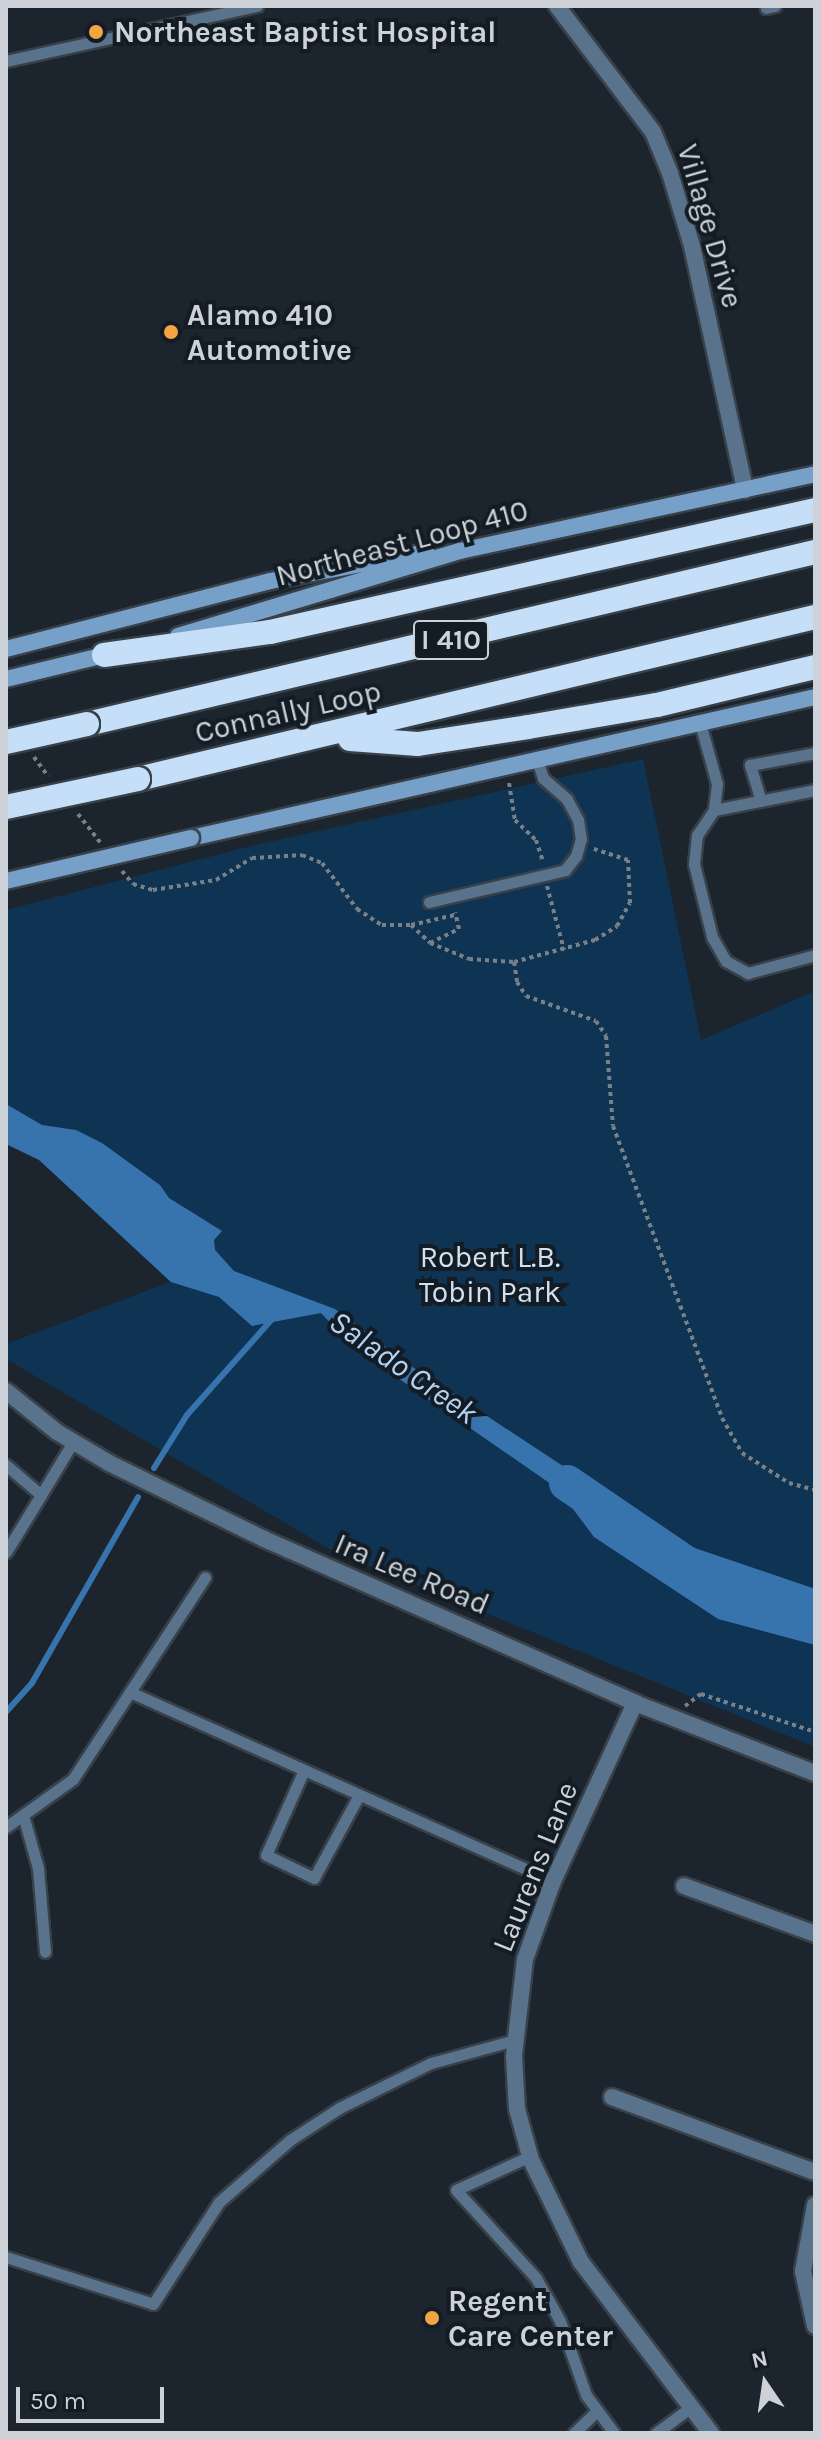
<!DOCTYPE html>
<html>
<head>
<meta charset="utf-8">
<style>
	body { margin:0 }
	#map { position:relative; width:821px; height:2439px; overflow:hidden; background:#1c252e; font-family:Karla,sans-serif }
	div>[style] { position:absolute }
	.green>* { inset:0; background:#0f3353 }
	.water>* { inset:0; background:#3774ae }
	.stream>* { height:6px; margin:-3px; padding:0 3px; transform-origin:3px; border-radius:3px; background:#3774ae }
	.river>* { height:36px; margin:-18px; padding:0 18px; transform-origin:18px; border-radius:18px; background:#3774ae }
	.path>* { height:4px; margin-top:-2px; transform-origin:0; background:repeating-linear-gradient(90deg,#798188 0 4px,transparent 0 8px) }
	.roads { filter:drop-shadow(2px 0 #384149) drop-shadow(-2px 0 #384149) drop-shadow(0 2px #384149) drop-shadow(0 -2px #384149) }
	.service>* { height:11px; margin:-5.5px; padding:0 5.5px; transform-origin:5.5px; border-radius:5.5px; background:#5a738c }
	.minor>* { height:16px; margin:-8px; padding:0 8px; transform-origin:8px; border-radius:8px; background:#5a738c }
	.secondary>* { height:16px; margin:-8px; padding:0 8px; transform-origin:8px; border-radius:8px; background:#77a0c9 }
	.motorway>* { height:24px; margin:-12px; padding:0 12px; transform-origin:12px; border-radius:12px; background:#c6dff9 }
	.bridges { filter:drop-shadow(2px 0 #384149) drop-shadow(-2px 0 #384149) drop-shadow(0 2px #384149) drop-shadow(0 -2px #384149) }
	.secondary-bridge>* { height:16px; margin:-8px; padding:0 8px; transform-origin:8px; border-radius:8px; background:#77a0c9 }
	.motorway-bridge>* { height:24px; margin:-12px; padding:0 12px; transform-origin:12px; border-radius:12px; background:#c6dff9 }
	.dots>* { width:22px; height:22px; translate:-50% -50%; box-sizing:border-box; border:4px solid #131c24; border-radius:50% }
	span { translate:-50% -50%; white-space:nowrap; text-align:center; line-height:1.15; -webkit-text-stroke:8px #131c24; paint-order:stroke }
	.shield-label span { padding:2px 6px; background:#131c24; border:2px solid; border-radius:6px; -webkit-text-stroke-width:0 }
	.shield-label { font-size:28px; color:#ccd2d8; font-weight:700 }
	.poi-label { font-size:30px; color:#ccd2d8; font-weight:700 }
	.left { translate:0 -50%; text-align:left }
	.street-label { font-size:30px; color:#ccd2d8 }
	.park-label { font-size:30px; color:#d1e1f1 }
	.water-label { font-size:32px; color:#b3d2f2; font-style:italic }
	.frame { position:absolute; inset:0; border:8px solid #ccd2d8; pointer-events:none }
	.north { position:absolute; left:725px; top:2343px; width:80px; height:80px; -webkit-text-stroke:6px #131c24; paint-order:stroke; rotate:347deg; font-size:22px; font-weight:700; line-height:32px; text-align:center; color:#ccd2d8 }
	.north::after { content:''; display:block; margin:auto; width:28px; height:36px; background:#ccd2d8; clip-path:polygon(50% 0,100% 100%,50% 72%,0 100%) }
	.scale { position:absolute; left:16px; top:2387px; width:148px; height:36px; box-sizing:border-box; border:4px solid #ccd2d8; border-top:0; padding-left:10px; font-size:24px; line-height:28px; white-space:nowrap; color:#ccd2d8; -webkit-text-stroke:6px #131c24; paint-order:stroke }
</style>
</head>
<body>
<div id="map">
	<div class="green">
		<i style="clip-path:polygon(643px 759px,701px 1040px,815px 991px,815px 1747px,333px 1551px,6px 1359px,6px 1344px,170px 1282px,39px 1160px,6px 1144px,6px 910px,251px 846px)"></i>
	</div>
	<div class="water">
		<i style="clip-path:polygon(6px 1104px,42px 1125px,76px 1130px,102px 1143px,160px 1185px,169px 1198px,222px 1231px,214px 1240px,215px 1250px,234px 1271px,335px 1309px,414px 1368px,569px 1470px,639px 1543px,663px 1560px,753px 1601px,815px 1619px,815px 1645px,718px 1619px,594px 1537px,558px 1489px,353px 1347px,321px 1313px,252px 1326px,219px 1297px,171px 1282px,39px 1160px,6px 1144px)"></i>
	</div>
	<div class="stream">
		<i style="left:154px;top:1468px;width:62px;rotate:-58.1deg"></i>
		<i style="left:187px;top:1415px;width:130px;rotate:-48.4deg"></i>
		<i style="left:6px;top:1712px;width:39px;rotate:-48deg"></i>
		<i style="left:32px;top:1683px;width:214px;rotate:-60.3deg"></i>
	</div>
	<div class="river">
		<i style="left:567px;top:1483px;width:144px;rotate:34.2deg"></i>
		<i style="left:686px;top:1564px;width:136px;rotate:18.8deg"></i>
	</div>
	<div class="path">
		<i style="left:34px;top:757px;width:24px;rotate:54deg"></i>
		<i style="left:509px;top:783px;width:37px;rotate:81deg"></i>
		<i style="left:515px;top:820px;width:29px;rotate:44deg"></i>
		<i style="left:536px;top:840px;width:23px;rotate:72deg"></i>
		<i style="left:78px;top:814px;width:36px;rotate:52deg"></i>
		<i style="left:122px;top:871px;width:17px;rotate:50deg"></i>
		<i style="left:133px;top:884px;width:21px;rotate:17deg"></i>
		<i style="left:153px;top:890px;width:64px;rotate:-9deg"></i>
		<i style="left:216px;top:880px;width:42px;rotate:-31.4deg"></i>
		<i style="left:252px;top:858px;width:50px;rotate:-3.4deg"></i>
		<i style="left:302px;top:855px;width:22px;rotate:22deg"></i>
		<i style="left:322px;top:863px;width:58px;rotate:52.7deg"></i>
		<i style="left:357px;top:909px;width:30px;rotate:33deg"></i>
		<i style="left:382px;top:925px;width:29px"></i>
		<i style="left:411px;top:925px;width:26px;rotate:43deg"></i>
		<i style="left:430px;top:943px;width:42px;rotate:22.3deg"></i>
		<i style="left:469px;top:959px;width:45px;rotate:3.8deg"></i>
		<i style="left:514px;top:962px;width:84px;rotate:-15.2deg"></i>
		<i style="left:595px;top:940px;width:26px;rotate:-32deg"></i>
		<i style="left:617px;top:926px;width:26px;rotate:-61deg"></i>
		<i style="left:630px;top:903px;width:43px;rotate:-92.7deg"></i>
		<i style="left:628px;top:860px;width:36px;rotate:-162deg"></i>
		<i style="left:547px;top:886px;width:66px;rotate:75.1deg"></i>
		<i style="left:411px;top:925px;width:45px;rotate:-12.8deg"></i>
		<i style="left:430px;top:943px;width:32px;rotate:-26deg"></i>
		<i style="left:459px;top:929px;width:17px;rotate:-103deg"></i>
		<i style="left:514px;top:962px;width:20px;rotate:81deg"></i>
		<i style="left:517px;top:982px;width:17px;rotate:57deg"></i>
		<i style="left:526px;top:996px;width:74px;rotate:19.7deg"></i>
		<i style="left:596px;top:1021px;width:18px;rotate:56deg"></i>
		<i style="left:606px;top:1036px;width:90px;rotate:85.6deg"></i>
		<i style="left:613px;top:1126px;width:312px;rotate:69.5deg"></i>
		<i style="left:722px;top:1418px;width:40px;rotate:60.3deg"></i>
		<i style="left:742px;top:1453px;width:56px;rotate:32.6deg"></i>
		<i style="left:789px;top:1483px;width:27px;rotate:15deg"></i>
		<i style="left:685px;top:1706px;width:20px;rotate:-37deg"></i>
		<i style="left:701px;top:1694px;width:120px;rotate:18.4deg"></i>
	</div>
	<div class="roads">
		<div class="service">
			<i style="left:766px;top:8px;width:9px;rotate:-13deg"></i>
			<i style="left:6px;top:61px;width:257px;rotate:-12.4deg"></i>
			<i style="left:700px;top:723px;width:63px;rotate:74.4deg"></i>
			<i style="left:717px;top:784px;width:26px;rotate:97deg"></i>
			<i style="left:714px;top:810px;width:30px;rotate:124deg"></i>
			<i style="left:697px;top:835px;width:29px;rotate:96deg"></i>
			<i style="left:694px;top:864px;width:75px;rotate:76.1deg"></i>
			<i style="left:712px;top:937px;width:28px;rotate:60deg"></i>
			<i style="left:726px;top:961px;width:25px;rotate:29deg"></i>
			<i style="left:748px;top:973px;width:69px;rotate:-15deg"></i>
			<i style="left:761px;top:801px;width:38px;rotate:-107deg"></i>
			<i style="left:750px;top:765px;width:66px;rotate:-10.5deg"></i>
			<i style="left:714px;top:810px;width:103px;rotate:-11.2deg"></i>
			<i style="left:429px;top:902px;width:140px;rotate:-13.2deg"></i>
			<i style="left:565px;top:870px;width:18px;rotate:-52deg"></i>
			<i style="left:576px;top:856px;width:18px;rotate:-74deg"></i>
			<i style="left:581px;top:839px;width:19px;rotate:-99deg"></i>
			<i style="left:578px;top:820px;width:24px;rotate:-118deg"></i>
			<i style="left:567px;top:799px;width:32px;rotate:-139deg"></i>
			<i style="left:543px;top:778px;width:20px;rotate:-108deg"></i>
			<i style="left:6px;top:1465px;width:46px;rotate:40.6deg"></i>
			<i style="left:41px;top:1495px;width:67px;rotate:121.6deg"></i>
			<i style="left:41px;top:1495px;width:62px;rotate:-58.9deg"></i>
			<i style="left:130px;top:1692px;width:463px;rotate:24.1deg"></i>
			<i style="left:304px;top:1770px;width:93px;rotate:114.1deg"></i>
			<i style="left:266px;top:1855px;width:53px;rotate:25.6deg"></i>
			<i style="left:314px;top:1878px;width:94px;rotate:-61.5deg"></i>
			<i style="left:23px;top:1815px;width:55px;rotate:74.2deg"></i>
			<i style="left:38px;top:1868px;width:84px;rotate:85.2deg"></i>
			<i style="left:6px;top:1827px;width:82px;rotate:-35.6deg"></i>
			<i style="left:73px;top:1779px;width:241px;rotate:-56.8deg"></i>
			<i style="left:530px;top:2156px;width:81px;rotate:155.3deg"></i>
			<i style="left:456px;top:2190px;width:119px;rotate:47.7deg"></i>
			<i style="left:536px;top:2278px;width:49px;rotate:60.8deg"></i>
			<i style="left:560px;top:2321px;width:78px;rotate:70.6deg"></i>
			<i style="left:586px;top:2395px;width:47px;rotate:53.6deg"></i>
			<i style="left:6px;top:2257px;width:154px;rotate:17.7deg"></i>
			<i style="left:153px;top:2304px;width:121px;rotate:-57.1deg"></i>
			<i style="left:219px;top:2202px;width:94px;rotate:-41.1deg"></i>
			<i style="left:290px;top:2140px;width:59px;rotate:-33.1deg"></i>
			<i style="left:339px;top:2108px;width:102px;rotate:-26.1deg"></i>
			<i style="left:431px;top:2063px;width:87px;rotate:-15.3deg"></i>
			<i style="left:574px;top:2433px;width:32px;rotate:-44deg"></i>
			<i style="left:656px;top:2433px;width:44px;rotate:-36.6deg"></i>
		</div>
		<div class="minor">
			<i style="left:557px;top:6px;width:158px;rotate:52.7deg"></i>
			<i style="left:653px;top:132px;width:44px;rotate:67.5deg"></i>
			<i style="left:670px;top:173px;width:76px;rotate:73.2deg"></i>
			<i style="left:692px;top:246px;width:250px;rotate:77.7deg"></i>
			<i style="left:6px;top:1391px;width:65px;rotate:38.8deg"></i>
			<i style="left:57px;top:1432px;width:61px;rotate:30.8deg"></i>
			<i style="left:109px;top:1463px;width:173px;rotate:26.1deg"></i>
			<i style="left:264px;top:1539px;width:406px;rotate:23.8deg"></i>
			<i style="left:635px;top:1703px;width:193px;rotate:21.3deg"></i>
			<i style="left:635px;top:1703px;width:196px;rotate:114.7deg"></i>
			<i style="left:553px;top:1881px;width:83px;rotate:109.7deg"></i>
			<i style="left:525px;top:1959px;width:98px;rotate:96.5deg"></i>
			<i style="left:514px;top:2056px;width:53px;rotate:86.8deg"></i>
			<i style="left:517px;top:2109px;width:53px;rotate:74.6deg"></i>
			<i style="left:531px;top:2160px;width:114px;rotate:63.9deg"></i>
			<i style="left:581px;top:2262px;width:215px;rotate:52.8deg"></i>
			<i style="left:684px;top:1886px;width:140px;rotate:20.1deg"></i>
			<i style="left:612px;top:2097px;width:216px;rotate:20.3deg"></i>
			<i style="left:815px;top:2205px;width:67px;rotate:100.3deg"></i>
			<i style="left:803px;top:2271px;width:56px;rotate:77.7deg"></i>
		</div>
		<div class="secondary">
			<i style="left:178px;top:636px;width:295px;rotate:-16.8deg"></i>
			<i style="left:460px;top:551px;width:363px;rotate:-12.2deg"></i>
			<i style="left:6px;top:649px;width:273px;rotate:-14.4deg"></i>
			<i style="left:270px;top:581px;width:159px;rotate:-10.5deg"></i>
			<i style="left:6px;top:679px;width:110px;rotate:-13.7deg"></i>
			<i style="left:191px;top:838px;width:640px;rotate:-12.73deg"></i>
		</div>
		<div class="motorway">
			<i style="left:104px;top:655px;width:168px;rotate:-7.9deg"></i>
			<i style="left:270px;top:632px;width:558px;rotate:-12.62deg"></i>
			<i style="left:87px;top:724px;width:748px;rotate:-13.29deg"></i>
			<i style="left:350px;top:739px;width:68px;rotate:4.2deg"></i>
			<i style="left:418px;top:744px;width:111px;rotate:-8.8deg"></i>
			<i style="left:528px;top:727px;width:131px;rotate:-9.7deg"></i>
			<i style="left:657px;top:705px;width:163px;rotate:-13.5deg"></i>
			<i style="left:138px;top:779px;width:696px;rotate:-13.46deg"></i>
		</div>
	</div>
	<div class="bridges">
		<div class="secondary-bridge">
			<i style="left:6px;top:881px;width:190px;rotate:-13.1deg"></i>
		</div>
		<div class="motorway-bridge">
			<i style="left:6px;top:742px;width:83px;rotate:-12.5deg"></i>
			<i style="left:6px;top:807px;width:135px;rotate:-12deg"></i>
		</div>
	</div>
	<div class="dots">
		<i style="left:96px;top:32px;background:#f2a541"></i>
		<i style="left:171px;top:332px;background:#f2a541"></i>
		<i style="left:432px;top:2318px;background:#f2a541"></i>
	</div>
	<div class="shield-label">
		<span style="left:451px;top:640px">I 410</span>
	</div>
	<div class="poi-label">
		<span class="left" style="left:114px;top:32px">Northeast Baptist Hospital</span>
		<span class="left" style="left:187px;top:332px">Alamo 410<br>Automotive</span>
		<span class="left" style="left:448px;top:2318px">Regent<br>Care Center</span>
	</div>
	<div class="street-label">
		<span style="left:710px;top:226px;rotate:74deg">Village Drive</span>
		<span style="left:402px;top:543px;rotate:-15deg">Northeast Loop 410</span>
		<span style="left:288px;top:712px;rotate:-13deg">Connally Loop</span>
		<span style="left:412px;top:1574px;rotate:23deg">Ira Lee Road</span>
		<span style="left:535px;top:1867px;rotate:-68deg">Laurens Lane</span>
	</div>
	<div class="park-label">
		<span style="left:490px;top:1274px">Robert L.B.<br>Tobin Park</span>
	</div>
	<div class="water-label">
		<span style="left:403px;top:1368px;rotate:35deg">Salado Creek</span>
	</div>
	<div class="frame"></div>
	<div class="north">N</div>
	<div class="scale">50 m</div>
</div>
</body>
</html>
